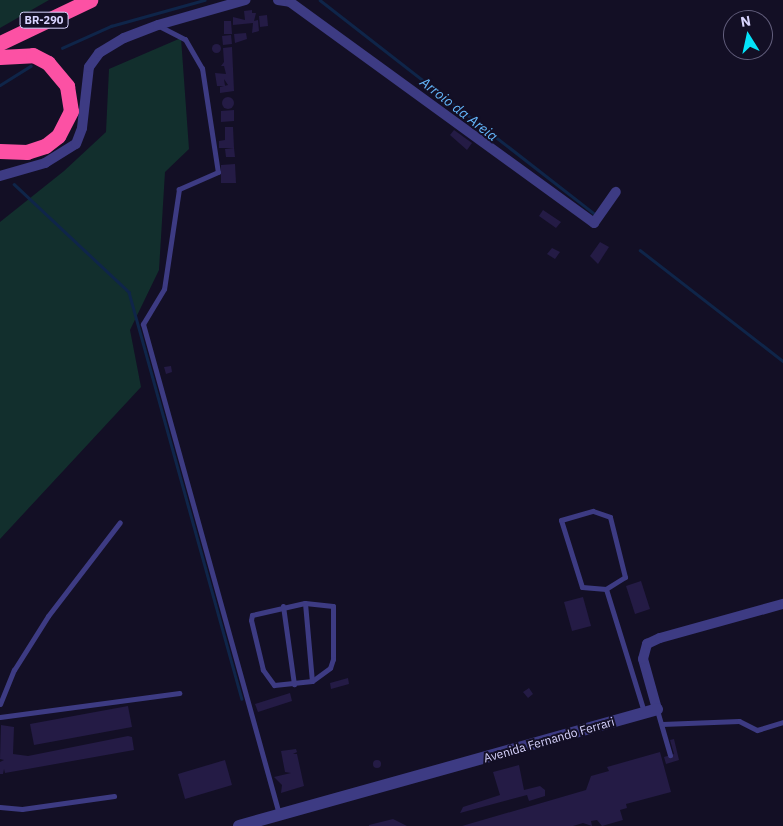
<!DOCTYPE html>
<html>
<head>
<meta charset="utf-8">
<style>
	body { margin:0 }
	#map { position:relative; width:783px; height:826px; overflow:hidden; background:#130f25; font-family:"IBM Plex Sans",sans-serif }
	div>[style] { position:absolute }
	.green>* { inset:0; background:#122f2d }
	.stream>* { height:2.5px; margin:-1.25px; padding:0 1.25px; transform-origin:1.25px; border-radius:1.25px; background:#0f2549 }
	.building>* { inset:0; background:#241b45 }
	.round { border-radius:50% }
	.service>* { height:5px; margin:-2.5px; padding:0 2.5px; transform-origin:2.5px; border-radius:2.5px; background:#3d3b83 }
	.minor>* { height:10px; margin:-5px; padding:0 5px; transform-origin:5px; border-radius:5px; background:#3d3b83 }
	.tertiary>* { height:12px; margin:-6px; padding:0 6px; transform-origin:6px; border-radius:6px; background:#3d3b83 }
	.motorway>* { height:15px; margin:-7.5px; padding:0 7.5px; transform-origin:7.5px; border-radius:7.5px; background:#fc51a4 }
	span { translate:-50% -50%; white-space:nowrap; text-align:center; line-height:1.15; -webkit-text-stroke:4px #130f25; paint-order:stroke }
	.shield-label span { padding:1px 4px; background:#130f25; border:1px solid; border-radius:4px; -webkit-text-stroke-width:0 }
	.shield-label { font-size:11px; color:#d8d4fe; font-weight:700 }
	.street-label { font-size:12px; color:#d8d4fe }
	.water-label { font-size:14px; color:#64b7fc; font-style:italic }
	.north { position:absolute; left:723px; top:10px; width:50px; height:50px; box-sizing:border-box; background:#130f25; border:1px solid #625e7c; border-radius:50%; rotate:350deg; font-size:14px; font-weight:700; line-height:20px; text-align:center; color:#d8d4fe }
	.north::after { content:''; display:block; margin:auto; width:18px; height:22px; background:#04e3f9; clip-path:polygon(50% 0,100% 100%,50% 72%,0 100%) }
</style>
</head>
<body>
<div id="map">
	<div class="green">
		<i style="clip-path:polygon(0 0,49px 0,0 28px)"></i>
		<i style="clip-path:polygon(181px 38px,189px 149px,165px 172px,159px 270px,130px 330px,141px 387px,0 539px,0 222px,64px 171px,106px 132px,109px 69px)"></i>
	</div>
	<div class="stream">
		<i style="left:320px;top:0;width:351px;rotate:37.9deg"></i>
		<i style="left:62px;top:48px;width:54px;rotate:-24.2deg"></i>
		<i style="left:111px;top:26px;width:97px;rotate:-15.6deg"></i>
		<i style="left:0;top:85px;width:36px;rotate:-32deg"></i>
		<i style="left:14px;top:184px;width:158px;rotate:43.2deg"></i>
		<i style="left:129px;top:292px;width:422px;rotate:74.5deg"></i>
		<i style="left:640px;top:250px;width:181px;rotate:37.8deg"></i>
	</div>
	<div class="building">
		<i style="clip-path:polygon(252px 10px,252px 13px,256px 13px,254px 21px,258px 20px,259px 31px,252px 33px,253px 23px,233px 25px,233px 17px,245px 20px,244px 11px)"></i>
		<i style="clip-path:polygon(267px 15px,268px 26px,260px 27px,259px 16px)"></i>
		<i style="clip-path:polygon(224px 21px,231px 21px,232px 34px,224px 34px)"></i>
		<i style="clip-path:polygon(246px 33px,247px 39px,235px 43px,234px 34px)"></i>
		<i style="clip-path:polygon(231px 35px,232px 44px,223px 45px,222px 36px)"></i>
		<i class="round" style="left:211.5px;top:43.5px;width:9px;height:9px"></i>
		<i style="clip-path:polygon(232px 47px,234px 91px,220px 93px,220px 87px,228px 85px,224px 79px,225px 86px,217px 86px,215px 73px,226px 74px,224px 66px,221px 66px,224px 62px,223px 48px)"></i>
		<i class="round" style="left:222px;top:97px;width:12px;height:12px"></i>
		<i style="clip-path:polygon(234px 110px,234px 121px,221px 122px,221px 111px)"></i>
		<i style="clip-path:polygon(225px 127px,233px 127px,234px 148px,219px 148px,219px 141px,225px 140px)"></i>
		<i style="clip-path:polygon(454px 130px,472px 143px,467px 150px,450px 135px)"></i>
		<i style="clip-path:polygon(234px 148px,235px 157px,226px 157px,225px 149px)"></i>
		<i style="clip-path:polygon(235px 164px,236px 183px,221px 183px,221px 165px)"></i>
		<i style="clip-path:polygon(543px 210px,561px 222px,556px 228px,539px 216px)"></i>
		<i style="clip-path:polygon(600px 242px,609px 247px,598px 264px,590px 256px)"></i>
		<i style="clip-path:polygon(552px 248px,560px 252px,555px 259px,547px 254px)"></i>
		<i style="clip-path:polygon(171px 366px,172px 372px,166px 374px,164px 367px)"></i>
		<i style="clip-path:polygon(641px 581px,650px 609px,635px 614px,626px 586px)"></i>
		<i style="clip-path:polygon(583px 597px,591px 626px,572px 631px,564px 602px)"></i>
		<i style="clip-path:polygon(348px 678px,349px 684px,331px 689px,330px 683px)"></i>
		<i style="clip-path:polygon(529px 688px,533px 694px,528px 698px,523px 692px)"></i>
		<i style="clip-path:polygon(290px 693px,292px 701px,258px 712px,255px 704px)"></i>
		<i style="clip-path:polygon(128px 706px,132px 727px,34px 745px,30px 724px)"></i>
		<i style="clip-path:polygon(1px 725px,14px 727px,13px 754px,28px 756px,128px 736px,132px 737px,134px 750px,5px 773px,4px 769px,3px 774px,0 774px,0 762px,4px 760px,0 759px)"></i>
		<i style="clip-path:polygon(674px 739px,679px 760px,666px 764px,664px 757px,674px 754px,670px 740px)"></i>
		<i style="clip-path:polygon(296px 749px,297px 752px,293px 754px,297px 754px,304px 786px,281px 793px,282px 785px,274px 777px,291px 773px,285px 772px,281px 751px)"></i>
		<i style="clip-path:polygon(660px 752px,671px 792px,626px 804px,627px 808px,620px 810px,623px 820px,602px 826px,597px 820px,591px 821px,592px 826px,583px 823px,573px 826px,462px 826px,586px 790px,591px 776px,609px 771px,607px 767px)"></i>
		<i style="clip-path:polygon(225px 760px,232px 785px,185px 799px,178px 774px)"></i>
		<i class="round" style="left:373px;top:760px;width:8px;height:8px"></i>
		<i style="clip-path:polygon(519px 765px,524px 790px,540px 786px,545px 790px,545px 796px,529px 801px,527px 795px,460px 813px,463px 807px,500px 795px,493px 772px)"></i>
		<i style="clip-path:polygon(393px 819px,407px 826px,369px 826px,369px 825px)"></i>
	</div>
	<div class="service">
		<i style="left:159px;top:26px;width:29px;rotate:27deg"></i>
		<i style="left:185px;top:39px;width:34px;rotate:60deg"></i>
		<i style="left:202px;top:68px;width:105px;rotate:81.3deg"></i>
		<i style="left:218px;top:172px;width:43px;rotate:156.4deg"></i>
		<i style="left:179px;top:189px;width:101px;rotate:98.5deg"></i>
		<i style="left:164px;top:289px;width:41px;rotate:121deg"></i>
		<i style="left:143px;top:324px;width:509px;rotate:74.49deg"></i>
		<i style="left:593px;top:511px;width:18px;rotate:19deg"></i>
		<i style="left:610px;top:517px;width:62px;rotate:76deg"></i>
		<i style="left:625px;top:577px;width:22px;rotate:148deg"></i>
		<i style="left:606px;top:589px;width:24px;rotate:-175deg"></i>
		<i style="left:582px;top:587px;width:70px;rotate:-107.4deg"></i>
		<i style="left:561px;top:520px;width:33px;rotate:-16deg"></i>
		<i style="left:606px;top:589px;width:129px;rotate:72.8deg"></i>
		<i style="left:305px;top:603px;width:28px;rotate:6deg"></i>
		<i style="left:333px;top:606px;width:53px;rotate:90deg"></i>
		<i style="left:333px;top:659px;width:9px;rotate:108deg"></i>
		<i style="left:330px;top:668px;width:22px;rotate:144deg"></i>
		<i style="left:312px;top:681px;width:38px;rotate:174deg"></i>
		<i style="left:274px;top:685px;width:19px;rotate:-126deg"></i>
		<i style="left:263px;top:670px;width:51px;rotate:-103.5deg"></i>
		<i style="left:251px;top:620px;width:5px;rotate:-79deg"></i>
		<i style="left:252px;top:615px;width:54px;rotate:-12.8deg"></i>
		<i style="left:305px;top:603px;width:78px;rotate:84.9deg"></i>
		<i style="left:283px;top:606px;width:79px;rotate:82deg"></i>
		<i style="left:0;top:704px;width:37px;rotate:-68deg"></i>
		<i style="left:14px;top:670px;width:64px;rotate:-57.8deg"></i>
		<i style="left:48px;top:616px;width:118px;rotate:-52.5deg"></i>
		<i style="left:657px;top:710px;width:47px;rotate:73.9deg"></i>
		<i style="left:0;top:717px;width:181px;rotate:-7.6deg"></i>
		<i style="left:662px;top:724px;width:77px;rotate:-2.2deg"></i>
		<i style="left:739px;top:721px;width:20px;rotate:27deg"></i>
		<i style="left:757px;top:730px;width:27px;rotate:-17deg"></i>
		<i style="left:0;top:807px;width:22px;rotate:5deg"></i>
		<i style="left:22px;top:809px;width:93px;rotate:-8deg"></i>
	</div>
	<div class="minor">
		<i style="left:278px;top:0;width:12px;rotate:9deg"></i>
		<i style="left:290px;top:2px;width:376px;rotate:36deg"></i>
		<i style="left:594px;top:223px;width:38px;rotate:-55deg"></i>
		<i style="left:0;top:176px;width:47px;rotate:-16.1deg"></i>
		<i style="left:45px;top:163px;width:36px;rotate:-32deg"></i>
		<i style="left:76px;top:144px;width:17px;rotate:-69deg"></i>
		<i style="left:82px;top:128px;width:61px;rotate:-83.5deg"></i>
		<i style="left:89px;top:67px;width:17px;rotate:-54deg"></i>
		<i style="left:99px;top:53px;width:29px;rotate:-31deg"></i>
		<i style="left:124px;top:38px;width:36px;rotate:-21deg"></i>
		<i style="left:158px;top:25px;width:91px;rotate:-16deg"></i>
		<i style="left:657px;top:709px;width:52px;rotate:-105.6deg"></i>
		<i style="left:643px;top:659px;width:16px;rotate:-75deg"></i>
		<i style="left:647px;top:644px;width:14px;rotate:-25deg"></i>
		<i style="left:660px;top:638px;width:128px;rotate:-15.5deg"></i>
	</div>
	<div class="tertiary">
		<i style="left:239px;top:826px;width:434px;rotate:-15.6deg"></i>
	</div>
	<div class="motorway">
		<i style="left:0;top:43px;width:100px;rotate:-25.5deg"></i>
		<i style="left:0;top:57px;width:33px;rotate:-3deg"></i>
		<i style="left:33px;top:55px;width:17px;rotate:28deg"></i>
		<i style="left:48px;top:63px;width:30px;rotate:50deg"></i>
		<i style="left:67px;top:86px;width:25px;rotate:81deg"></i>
		<i style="left:71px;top:111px;width:28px;rotate:117deg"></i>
		<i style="left:58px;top:136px;width:16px;rotate:142deg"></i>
		<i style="left:45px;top:146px;width:19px;rotate:162deg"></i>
		<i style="left:27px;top:152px;width:27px;rotate:-178deg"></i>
	</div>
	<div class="shield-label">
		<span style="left:44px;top:20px">BR-290</span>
	</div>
	<div class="street-label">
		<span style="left:549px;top:740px;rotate:-16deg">Avenida Fernando Ferrari</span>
	</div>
	<div class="water-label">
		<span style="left:459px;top:109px;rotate:38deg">Arroio da Areia</span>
	</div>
	<div class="north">N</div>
</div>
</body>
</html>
